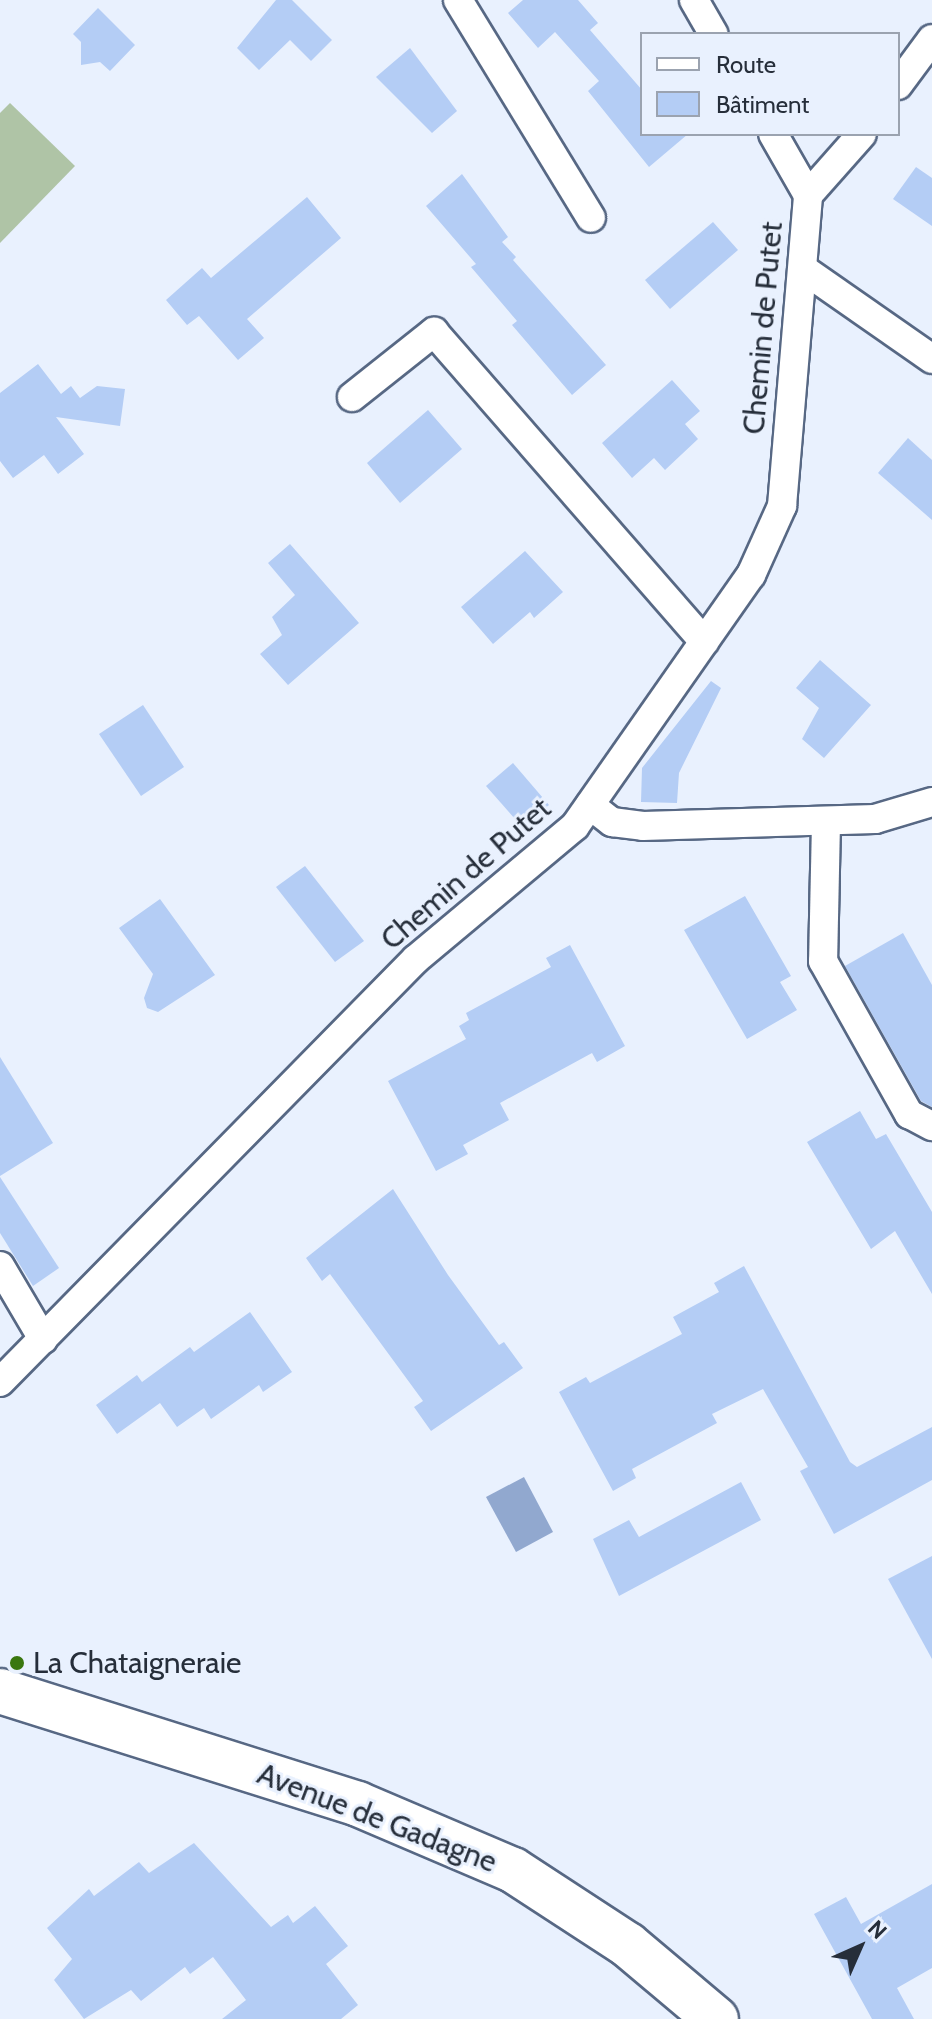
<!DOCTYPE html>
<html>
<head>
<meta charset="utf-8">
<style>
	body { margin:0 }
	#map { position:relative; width:932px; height:2019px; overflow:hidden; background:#e9f1fe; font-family:Cabin,sans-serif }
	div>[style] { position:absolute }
	.green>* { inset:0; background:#afc4a6 }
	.water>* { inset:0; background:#91a8cf }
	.building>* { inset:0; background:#b4cdf5 }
	.roads { filter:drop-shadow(2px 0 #576884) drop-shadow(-2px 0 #576884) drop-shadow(0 2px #576884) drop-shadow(0 -2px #576884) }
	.minor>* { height:28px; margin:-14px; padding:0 14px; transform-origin:14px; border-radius:14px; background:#fff }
	.primary>* { height:44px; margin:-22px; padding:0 22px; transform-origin:22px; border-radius:22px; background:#fff }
	.dots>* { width:22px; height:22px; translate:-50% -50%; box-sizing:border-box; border:4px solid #e9f1fe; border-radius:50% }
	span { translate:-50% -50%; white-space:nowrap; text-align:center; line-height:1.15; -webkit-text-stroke:6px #e9f1fe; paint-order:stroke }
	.street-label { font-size:30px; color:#262e3a }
	.poi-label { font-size:30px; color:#262e3a }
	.left { translate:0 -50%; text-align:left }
	.legend { position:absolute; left:640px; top:32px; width:260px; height:104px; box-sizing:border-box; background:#e9f1fe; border:2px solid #9ba3b0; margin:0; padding:10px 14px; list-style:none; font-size:24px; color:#262e3a }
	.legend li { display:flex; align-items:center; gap:16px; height:40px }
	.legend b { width:40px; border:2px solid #9ba3b0 }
	.north { position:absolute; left:820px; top:1907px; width:80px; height:80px; -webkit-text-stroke:6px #e9f1fe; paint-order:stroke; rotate:45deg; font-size:22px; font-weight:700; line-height:32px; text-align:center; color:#262e3a }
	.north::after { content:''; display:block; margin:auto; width:28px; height:36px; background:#262e3a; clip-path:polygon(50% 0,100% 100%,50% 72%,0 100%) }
</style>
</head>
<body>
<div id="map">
	<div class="green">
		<i style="clip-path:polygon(10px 103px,75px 166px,0 243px,0 113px)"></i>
	</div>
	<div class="water">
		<i style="clip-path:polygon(524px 1477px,553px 1532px,516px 1552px,486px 1497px)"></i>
	</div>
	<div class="building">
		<i style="clip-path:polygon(276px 0,292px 0,332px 40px,311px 61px,290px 40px,259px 70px,237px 48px)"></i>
		<i style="clip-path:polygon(523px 0,578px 0,598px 23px,590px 30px,642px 90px,642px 134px,688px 134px,649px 167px,588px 91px,599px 81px,555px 32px,538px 48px,508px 13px)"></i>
		<i style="clip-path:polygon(98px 8px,135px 45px,110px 71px,100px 62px,81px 65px,81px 42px,73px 34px)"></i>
		<i style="clip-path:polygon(410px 48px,457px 111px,432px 133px,376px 77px)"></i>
		<i style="clip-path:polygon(916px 167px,932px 178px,932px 226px,893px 199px)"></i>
		<i style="clip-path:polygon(462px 174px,508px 237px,502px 242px,516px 257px,513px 260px,606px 365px,572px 395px,512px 325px,517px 321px,471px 267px,476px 264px,426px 206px)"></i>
		<i style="clip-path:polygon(307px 197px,341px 238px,247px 319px,264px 338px,238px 360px,199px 316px,187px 325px,166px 300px,202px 268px,211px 278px)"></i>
		<i style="clip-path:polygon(713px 222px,738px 250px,670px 309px,645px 280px)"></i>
		<i style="clip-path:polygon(38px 364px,61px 394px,71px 386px,80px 398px,97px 386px,125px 389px,120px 426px,56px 417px,84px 454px,58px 474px,44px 455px,13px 478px,0 461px,0 393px)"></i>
		<i style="clip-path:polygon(672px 380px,700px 411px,685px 424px,698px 439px,665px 470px,654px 458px,632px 478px,602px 443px)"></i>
		<i style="clip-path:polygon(428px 410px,462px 449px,400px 503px,367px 463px)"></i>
		<i style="clip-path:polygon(908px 438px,932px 460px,932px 520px,878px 473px)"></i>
		<i style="clip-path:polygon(290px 544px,359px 623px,288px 685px,260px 654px,282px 635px,272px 617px,295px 595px,268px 563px)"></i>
		<i style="clip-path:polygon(525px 551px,563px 592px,534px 618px,530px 612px,493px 644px,461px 607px)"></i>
		<i style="clip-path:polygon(820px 660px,871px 705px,824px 758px,802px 739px,819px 708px,796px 688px)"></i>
		<i style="clip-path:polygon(711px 681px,721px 688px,679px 773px,677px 803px,641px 802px,642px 768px)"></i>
		<i style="clip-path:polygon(143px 705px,184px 767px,141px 796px,99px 734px)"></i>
		<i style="clip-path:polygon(513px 763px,549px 805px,522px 827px,486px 786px)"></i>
		<i style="clip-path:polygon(305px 866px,364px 941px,335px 962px,276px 887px)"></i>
		<i style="clip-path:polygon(745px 896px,791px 976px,780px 982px,797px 1010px,747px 1039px,684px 930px)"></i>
		<i style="clip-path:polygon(160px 899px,215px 975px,158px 1012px,147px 1008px,144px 998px,153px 974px,119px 928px)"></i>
		<i style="clip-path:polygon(903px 933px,932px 985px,932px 1107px,921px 1101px,845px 966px)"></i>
		<i style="clip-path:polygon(570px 945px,625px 1046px,597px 1062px,592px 1053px,500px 1103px,509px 1120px,463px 1145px,468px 1154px,436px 1171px,388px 1081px,466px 1039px,459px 1026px,469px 1020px,466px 1013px,551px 967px,546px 958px)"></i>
		<i style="clip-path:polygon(0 1057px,53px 1143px,0 1176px)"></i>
		<i style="clip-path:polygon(860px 1111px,876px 1139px,886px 1134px,932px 1212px,932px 1294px,895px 1231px,871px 1249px,807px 1142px)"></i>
		<i style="clip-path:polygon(0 1177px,59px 1268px,33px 1286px,0 1233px)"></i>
		<i style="clip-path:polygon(393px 1189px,448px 1275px,499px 1345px,504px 1342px,523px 1368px,431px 1431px,414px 1407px,423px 1401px,330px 1274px,322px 1281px,306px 1258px)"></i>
		<i style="clip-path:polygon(744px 1266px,850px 1462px,857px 1467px,932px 1427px,932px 1480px,834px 1534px,800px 1471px,808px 1467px,763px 1389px,712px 1414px,717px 1423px,632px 1469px,636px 1478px,613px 1491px,559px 1392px,586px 1377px,590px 1383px,682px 1334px,673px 1317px,719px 1292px,714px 1283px)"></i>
		<i style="clip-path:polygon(250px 1312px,292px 1372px,263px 1392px,259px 1385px,211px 1419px,204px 1408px,177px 1427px,160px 1403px,117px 1434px,96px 1405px,137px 1375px,142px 1382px,190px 1347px,194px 1352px)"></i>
		<i style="clip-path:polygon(741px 1482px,761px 1520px,619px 1596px,593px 1539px,629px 1520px,639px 1537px)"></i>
		<i style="clip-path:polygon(932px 1556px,932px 1659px,888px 1579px)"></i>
		<i style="clip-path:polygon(194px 1843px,271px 1927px,288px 1915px,293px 1923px,315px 1906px,348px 1946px,326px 1964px,358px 2005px,341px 2019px,222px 2019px,246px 2000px,213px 1957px,190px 1974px,185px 1967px,141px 2001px,131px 1990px,84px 2019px,54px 1980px,72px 1959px,47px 1928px,89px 1889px,94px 1896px,139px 1862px,149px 1873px)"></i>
		<i style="clip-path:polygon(932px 1884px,932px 1968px,897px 1988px,914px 2019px,872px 2019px,814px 1914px,846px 1897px,861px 1924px)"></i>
	</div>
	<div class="roads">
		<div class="minor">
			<i style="left:458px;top:0;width:255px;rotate:58.6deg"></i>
			<i style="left:694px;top:0;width:39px;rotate:60deg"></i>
			<i style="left:898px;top:85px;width:57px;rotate:-53.5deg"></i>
			<i style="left:808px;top:195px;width:81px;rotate:-48.5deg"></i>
			<i style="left:803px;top:269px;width:157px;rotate:34.9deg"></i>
			<i style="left:352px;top:397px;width:105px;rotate:-38.4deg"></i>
			<i style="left:434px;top:332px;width:411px;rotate:48.9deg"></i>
			<i style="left:590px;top:805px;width:28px;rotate:38deg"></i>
			<i style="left:612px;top:822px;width:31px;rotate:7deg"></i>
			<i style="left:643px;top:826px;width:232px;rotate:-1.7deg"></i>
			<i style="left:875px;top:819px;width:59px;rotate:-16.6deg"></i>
			<i style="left:826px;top:822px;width:139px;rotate:91.2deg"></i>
			<i style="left:823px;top:961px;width:176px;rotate:60.7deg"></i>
			<i style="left:909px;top:1114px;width:26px;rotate:28deg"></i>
			<i style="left:0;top:1266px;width:85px;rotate:59.5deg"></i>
			<i style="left:0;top:1382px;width:593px;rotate:-45.48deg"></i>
			<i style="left:416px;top:959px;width:207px;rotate:-39.9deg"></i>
			<i style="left:575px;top:826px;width:307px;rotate:-55deg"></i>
			<i style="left:751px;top:575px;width:76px;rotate:-65.8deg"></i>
			<i style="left:782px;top:506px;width:312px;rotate:-85.2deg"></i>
			<i style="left:808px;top:195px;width:70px;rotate:-119.8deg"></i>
		</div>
		<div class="primary">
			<i style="left:0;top:1691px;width:375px;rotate:17.5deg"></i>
			<i style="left:358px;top:1804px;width:168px;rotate:23.1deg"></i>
			<i style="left:513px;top:1870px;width:137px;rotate:33.1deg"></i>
			<i style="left:628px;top:1945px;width:115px;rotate:40.1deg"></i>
		</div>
	</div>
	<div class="dots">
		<i style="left:17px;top:1663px;background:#3a770f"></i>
	</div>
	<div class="street-label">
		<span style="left:763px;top:328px;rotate:-85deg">Chemin de Putet</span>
		<span style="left:466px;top:874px;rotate:-41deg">Chemin de Putet</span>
		<span style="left:377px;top:1818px;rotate:21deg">Avenue de Gadagne</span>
	</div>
	<div class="poi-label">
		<span class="left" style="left:33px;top:1663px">La Chataigneraie</span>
	</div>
	<ul class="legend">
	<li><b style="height:10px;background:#fff"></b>Route</li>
	<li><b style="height:22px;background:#b4cdf5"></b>Bâtiment</li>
	</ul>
	<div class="north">N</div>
</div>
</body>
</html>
